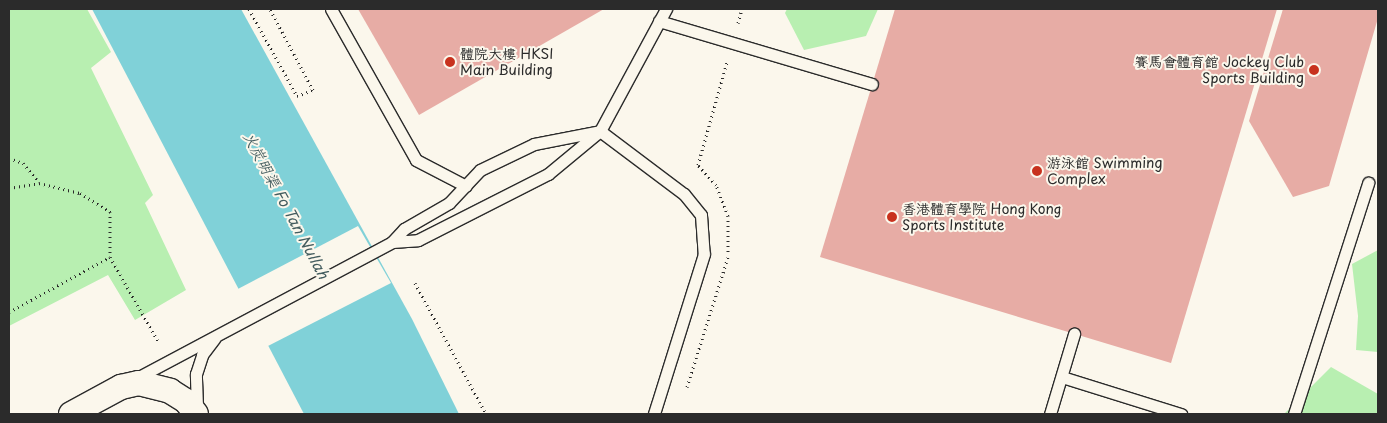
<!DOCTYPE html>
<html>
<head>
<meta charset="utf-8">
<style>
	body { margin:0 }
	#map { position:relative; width:1387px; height:423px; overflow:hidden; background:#fbf7ec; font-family:"Playpen Sans","LXGW WenKai TC",sans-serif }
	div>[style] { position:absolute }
	.green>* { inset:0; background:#b8efb1 }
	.water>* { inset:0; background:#80d1d8 }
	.pier>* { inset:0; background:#fbf7ec }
	.building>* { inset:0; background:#e7aca5 }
	.path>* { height:3px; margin-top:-1.5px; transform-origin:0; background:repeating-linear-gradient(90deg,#2b2b2b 0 1px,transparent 0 5px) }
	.roads { filter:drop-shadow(1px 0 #2b2b2b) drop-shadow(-1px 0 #2b2b2b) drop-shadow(0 1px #2b2b2b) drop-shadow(0 -1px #2b2b2b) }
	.service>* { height:11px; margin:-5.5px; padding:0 5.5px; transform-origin:5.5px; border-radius:5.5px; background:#fbf7ec }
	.minor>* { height:24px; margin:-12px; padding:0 12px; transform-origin:12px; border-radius:12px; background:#fbf7ec }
	.dots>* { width:14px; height:14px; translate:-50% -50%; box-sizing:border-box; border:2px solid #fbf7ec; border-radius:50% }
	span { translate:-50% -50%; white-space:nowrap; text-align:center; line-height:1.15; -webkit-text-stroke:4px #fbf7ec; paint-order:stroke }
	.poi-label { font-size:14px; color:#2b2b2b }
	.left { translate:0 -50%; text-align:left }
	.right { translate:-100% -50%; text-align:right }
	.water-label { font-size:15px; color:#445d5f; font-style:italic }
	.frame { position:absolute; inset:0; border:10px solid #2b2b2b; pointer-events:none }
</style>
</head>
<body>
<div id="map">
	<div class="green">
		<i style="clip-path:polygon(9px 9px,87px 9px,111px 52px,91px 68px,153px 195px,145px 203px,186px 290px,135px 320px,108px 275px,9px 326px)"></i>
		<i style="clip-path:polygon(787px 9px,878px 9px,866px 36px,804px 50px,785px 13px)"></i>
		<i style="clip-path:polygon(1378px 250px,1378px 352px,1356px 350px,1358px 316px,1352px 264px)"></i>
		<i style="clip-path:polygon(1331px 367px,1378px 394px,1378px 414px,1284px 414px)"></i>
	</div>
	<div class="water">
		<i style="clip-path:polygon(92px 9px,241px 9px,412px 319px,459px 414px,304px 414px)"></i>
	</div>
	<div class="pier">
		<i style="clip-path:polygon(358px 226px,391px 283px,266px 347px,236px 290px)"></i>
	</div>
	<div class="building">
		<i style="clip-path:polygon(358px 9px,604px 9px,419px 115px)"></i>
		<i style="clip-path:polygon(895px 9px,1277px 9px,1171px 363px,820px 257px)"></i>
		<i style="clip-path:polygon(1283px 9px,1378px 9px,1378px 18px,1329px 186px,1293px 197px,1249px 121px)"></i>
	</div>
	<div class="path">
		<i style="left:249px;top:9px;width:99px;rotate:61.1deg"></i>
		<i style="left:297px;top:96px;width:17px;rotate:-21deg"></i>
		<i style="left:313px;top:90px;width:92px;rotate:-118deg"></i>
		<i style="left:738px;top:23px;width:15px;rotate:-74deg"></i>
		<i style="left:9px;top:158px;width:15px;rotate:20deg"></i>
		<i style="left:23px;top:163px;width:25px;rotate:50deg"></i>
		<i style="left:9px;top:188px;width:30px;rotate:-9deg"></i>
		<i style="left:39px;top:183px;width:42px;rotate:13.7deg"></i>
		<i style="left:80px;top:193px;width:36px;rotate:32deg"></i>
		<i style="left:110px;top:212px;width:45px;rotate:90deg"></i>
		<i style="left:415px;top:283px;width:149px;rotate:61.5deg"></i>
		<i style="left:9px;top:312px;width:115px;rotate:-28.6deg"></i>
		<i style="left:110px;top:257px;width:97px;rotate:60.3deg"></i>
		<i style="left:687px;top:387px;width:136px;rotate:-72.5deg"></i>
		<i style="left:728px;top:257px;width:41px;rotate:-90deg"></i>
		<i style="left:728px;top:216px;width:33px;rotate:-111deg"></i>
		<i style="left:716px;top:185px;width:27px;rotate:-132deg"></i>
		<i style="left:698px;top:165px;width:107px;rotate:-74.3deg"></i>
	</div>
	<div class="roads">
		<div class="service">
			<i style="left:331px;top:9px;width:173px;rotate:60.6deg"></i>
			<i style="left:416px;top:160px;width:56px;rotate:27.5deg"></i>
			<i style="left:659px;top:21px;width:222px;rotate:16.5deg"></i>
			<i style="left:392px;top:242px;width:26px;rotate:-4deg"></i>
			<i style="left:418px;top:240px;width:146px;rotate:-26.9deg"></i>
			<i style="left:548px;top:174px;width:67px;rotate:-39.6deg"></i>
			<i style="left:600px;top:131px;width:139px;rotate:-61.6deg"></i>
			<i style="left:1062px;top:377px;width:125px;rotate:17.3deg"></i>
			<i style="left:133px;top:380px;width:293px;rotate:-28deg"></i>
			<i style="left:392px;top:242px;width:18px;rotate:-47deg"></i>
			<i style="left:404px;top:229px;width:52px;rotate:-30deg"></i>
			<i style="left:449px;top:203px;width:45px;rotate:-46.8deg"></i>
			<i style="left:480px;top:170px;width:60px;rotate:-25.7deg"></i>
			<i style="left:534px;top:144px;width:67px;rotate:-11.1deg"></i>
			<i style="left:600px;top:131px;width:105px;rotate:36.9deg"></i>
			<i style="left:684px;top:194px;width:27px;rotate:51deg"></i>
			<i style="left:701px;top:215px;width:39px;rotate:86deg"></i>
			<i style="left:704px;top:254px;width:168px;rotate:107.4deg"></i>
			<i style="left:197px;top:407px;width:33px;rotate:-92deg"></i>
			<i style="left:196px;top:374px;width:20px;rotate:-72deg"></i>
			<i style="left:202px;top:355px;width:21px;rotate:-53deg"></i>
			<i style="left:1050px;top:414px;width:84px;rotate:-73.3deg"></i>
			<i style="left:1294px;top:414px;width:243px;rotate:-72.2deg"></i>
		</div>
		<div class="minor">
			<i style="left:71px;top:414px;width:57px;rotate:-28.4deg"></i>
			<i style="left:121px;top:387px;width:18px;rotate:-13deg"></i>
			<i style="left:139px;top:383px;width:32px;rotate:14deg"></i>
			<i style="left:170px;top:391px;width:19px;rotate:32deg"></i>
			<i style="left:186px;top:401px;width:16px;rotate:52deg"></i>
		</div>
	</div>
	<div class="dots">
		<i style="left:450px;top:62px;background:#c8321e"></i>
		<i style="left:1314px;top:70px;background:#c8321e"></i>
		<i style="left:1037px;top:171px;background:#c8321e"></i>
		<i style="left:892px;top:217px;background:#c8321e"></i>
	</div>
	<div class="poi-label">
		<span class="left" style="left:460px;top:62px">體院大樓 HKSI<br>Main Building</span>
		<span class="right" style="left:1304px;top:70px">賽馬會體育館 Jockey Club<br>Sports Building</span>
		<span class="left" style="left:1047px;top:171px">游泳館 Swimming<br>Complex</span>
		<span class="left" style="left:902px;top:217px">香港體育學院 Hong Kong<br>Sports Institute</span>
	</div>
	<div class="water-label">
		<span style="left:287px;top:205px;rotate:62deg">火炭明渠 Fo Tan Nullah</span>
	</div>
	<div class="frame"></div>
</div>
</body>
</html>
